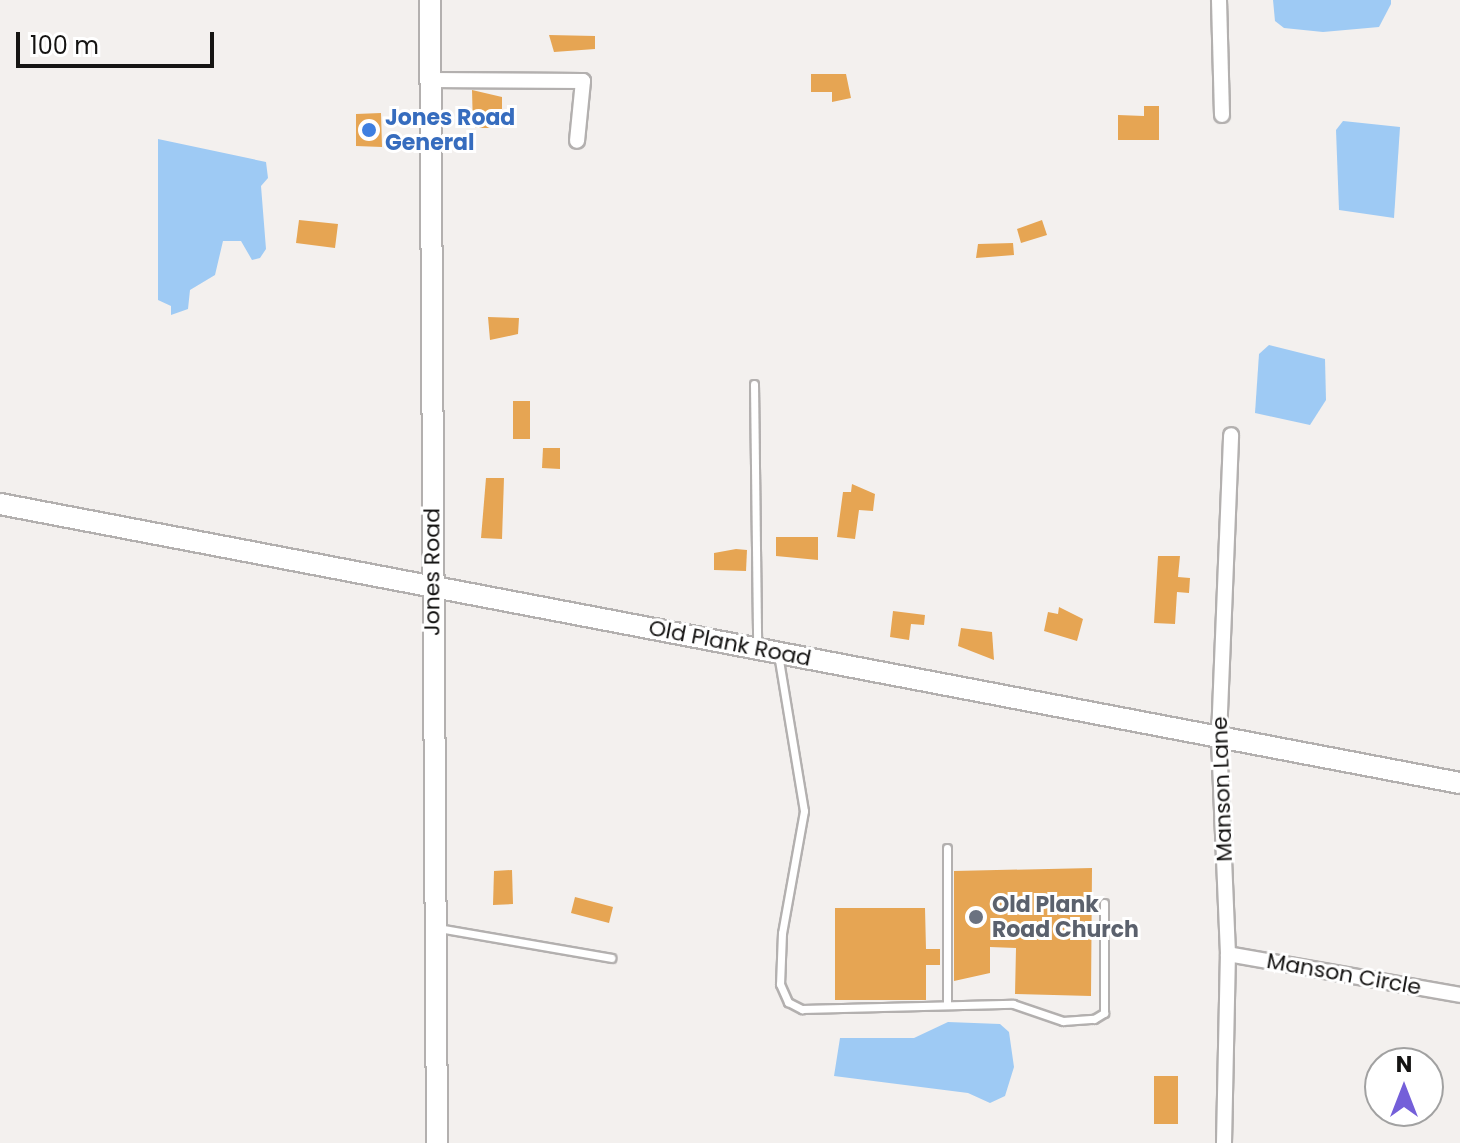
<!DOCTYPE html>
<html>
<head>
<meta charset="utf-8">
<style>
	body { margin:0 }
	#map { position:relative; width:1460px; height:1143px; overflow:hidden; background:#f3f0ee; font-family:Poppins,sans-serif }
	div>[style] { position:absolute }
	.water>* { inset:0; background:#9ecaf4 }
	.building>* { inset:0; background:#e6a553 }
	.roads { filter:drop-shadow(2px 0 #b3b0af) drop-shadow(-2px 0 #b3b0af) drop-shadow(0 2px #b3b0af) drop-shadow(0 -2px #b3b0af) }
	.lane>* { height:7px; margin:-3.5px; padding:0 3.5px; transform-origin:3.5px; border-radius:3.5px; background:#fff }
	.street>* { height:14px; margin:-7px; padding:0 7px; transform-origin:7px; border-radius:7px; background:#fff }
	.secondary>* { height:20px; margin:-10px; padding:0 10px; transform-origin:10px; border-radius:10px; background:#fff }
	.dots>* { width:22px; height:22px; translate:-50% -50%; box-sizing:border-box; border:4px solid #fff; border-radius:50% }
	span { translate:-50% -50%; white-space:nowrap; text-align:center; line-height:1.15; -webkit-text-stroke:6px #fff; paint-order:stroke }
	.shop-label { font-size:22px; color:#366cbe; font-weight:700 }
	.left { translate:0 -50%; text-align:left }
	.street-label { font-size:22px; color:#151413 }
	.worship-label { font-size:22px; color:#5b616d; font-weight:700 }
	.north { position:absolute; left:1364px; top:1047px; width:80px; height:80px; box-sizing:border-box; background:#fff; border:2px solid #a1a1a1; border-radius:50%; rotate:0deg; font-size:22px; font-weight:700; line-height:32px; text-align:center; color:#151413 }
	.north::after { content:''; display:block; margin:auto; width:28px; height:36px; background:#745fd9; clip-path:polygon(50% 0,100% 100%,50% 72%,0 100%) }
	.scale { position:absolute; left:16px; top:32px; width:198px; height:36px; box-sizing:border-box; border:4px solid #151413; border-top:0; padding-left:10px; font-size:24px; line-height:28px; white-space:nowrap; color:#151413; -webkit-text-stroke:6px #fff; paint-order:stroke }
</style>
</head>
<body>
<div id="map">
	<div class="water">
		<i style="clip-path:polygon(1273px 0,1391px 0,1391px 4px,1379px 27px,1323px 32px,1284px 28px,1275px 21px)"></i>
		<i style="clip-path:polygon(1343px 121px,1400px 127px,1394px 218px,1339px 210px,1336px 130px)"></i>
		<i style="clip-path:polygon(158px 139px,266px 162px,268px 178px,261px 186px,266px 249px,260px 258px,252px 260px,241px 241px,223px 241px,215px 275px,190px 290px,188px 309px,171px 315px,171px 306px,158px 300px)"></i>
		<i style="clip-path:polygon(1269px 345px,1325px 359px,1326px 400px,1310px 425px,1255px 413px,1259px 354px)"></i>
		<i style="clip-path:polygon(948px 1022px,1000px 1024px,1009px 1032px,1014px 1067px,1005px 1096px,990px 1103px,968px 1093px,834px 1076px,840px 1038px,914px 1038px)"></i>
	</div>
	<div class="building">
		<i style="clip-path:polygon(549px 35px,595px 36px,595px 49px,554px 52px)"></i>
		<i style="clip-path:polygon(811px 74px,846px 74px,851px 98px,832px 102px,832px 92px,811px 92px)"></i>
		<i style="clip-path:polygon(472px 90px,502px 97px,502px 128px,473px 128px)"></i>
		<i style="clip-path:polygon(1144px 106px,1159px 106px,1159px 140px,1118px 140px,1118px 115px,1144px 116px)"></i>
		<i style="clip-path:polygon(381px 113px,382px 147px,356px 146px,356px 114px)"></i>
		<i style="clip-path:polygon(299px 220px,338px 224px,335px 248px,296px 243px)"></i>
		<i style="clip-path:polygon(1042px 220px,1047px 235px,1021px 243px,1017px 229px)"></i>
		<i style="clip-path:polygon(1013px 243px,1014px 255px,976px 258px,978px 244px)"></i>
		<i style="clip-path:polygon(488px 317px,519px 318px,518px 334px,490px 340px)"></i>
		<i style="clip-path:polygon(513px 401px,530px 401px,530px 439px,513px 439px)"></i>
		<i style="clip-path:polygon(543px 448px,560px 448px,560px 469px,542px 468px)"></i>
		<i style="clip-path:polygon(486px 478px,504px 478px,502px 539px,481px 538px)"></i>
		<i style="clip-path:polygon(852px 484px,875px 494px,873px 511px,859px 510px,855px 539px,837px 537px,843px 492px,851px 492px)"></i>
		<i style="clip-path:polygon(776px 537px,818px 537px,818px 560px,776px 556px)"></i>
		<i style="clip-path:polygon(736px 549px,747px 550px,746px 571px,714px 570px,714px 553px)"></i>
		<i style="clip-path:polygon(1158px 556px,1180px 556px,1178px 577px,1190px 578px,1189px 593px,1177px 592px,1175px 624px,1154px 623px)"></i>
		<i style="clip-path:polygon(1059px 607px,1083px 619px,1077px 641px,1044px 631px,1048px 612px,1058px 614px)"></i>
		<i style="clip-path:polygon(893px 611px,925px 615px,924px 625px,911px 624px,909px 640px,890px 637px)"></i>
		<i style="clip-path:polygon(961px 628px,992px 632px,994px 660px,958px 646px)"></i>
		<i style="clip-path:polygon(1092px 868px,1091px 996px,1015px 994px,1016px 948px,990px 947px,990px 973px,954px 981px,954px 871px)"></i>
		<i style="clip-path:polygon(512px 870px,513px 904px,493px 905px,494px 871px)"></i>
		<i style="clip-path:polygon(575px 897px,613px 907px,609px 923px,571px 913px)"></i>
		<i style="clip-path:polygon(835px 908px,925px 908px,926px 949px,940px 949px,940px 965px,926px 965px,926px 1000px,835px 1000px)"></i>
		<i style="clip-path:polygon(1154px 1076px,1178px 1076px,1178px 1124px,1154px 1124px)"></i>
	</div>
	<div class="roads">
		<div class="lane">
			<i style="left:754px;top:384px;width:261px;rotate:89.3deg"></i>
			<i style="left:778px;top:654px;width:159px;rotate:80.6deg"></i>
			<i style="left:804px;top:811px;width:124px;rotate:100.2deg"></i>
			<i style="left:782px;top:933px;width:51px;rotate:92.2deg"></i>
			<i style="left:780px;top:984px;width:20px;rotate:66deg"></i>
			<i style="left:788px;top:1002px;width:16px;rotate:27deg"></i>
			<i style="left:802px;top:1009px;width:211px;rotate:-1.4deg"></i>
			<i style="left:1013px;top:1004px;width:53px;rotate:18.8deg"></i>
			<i style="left:1063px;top:1021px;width:31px;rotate:-4deg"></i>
			<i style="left:1094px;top:1019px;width:12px;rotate:-31deg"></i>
			<i style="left:1104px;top:1013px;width:110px;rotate:-90deg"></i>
			<i style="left:947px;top:848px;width:155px;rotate:90deg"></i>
			<i style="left:438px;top:928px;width:176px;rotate:9.8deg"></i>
		</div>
		<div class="street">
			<i style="left:1219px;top:0;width:115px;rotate:88.5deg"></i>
			<i style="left:431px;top:80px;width:152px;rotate:0.4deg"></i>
			<i style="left:583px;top:81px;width:60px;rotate:95.7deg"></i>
			<i style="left:1228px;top:954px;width:236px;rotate:10deg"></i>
			<i style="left:1224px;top:1143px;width:189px;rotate:-88.8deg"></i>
			<i style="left:1228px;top:954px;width:217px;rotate:-92.4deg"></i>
			<i style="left:1219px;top:737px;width:302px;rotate:-87.7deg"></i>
		</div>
		<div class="secondary">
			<i style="left:430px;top:0;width:1143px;rotate:89.65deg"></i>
			<i style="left:0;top:504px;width:1486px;rotate:10.82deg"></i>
		</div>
	</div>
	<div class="dots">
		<i style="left:369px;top:130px;background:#3f7fe0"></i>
		<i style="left:976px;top:917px;background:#6b7280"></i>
	</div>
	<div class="shop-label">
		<span class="left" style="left:385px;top:130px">Jones Road<br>General</span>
	</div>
	<div class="street-label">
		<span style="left:432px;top:572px;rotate:-90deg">Jones Road</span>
		<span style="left:730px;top:643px;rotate:11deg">Old Plank Road</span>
		<span style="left:1222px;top:789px;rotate:-92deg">Manson Lane</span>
		<span style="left:1344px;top:974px;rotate:10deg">Manson Circle</span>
	</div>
	<div class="worship-label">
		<span class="left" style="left:992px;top:917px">Old Plank<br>Road Church</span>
	</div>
	<div class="north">N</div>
	<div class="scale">100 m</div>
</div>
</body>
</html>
